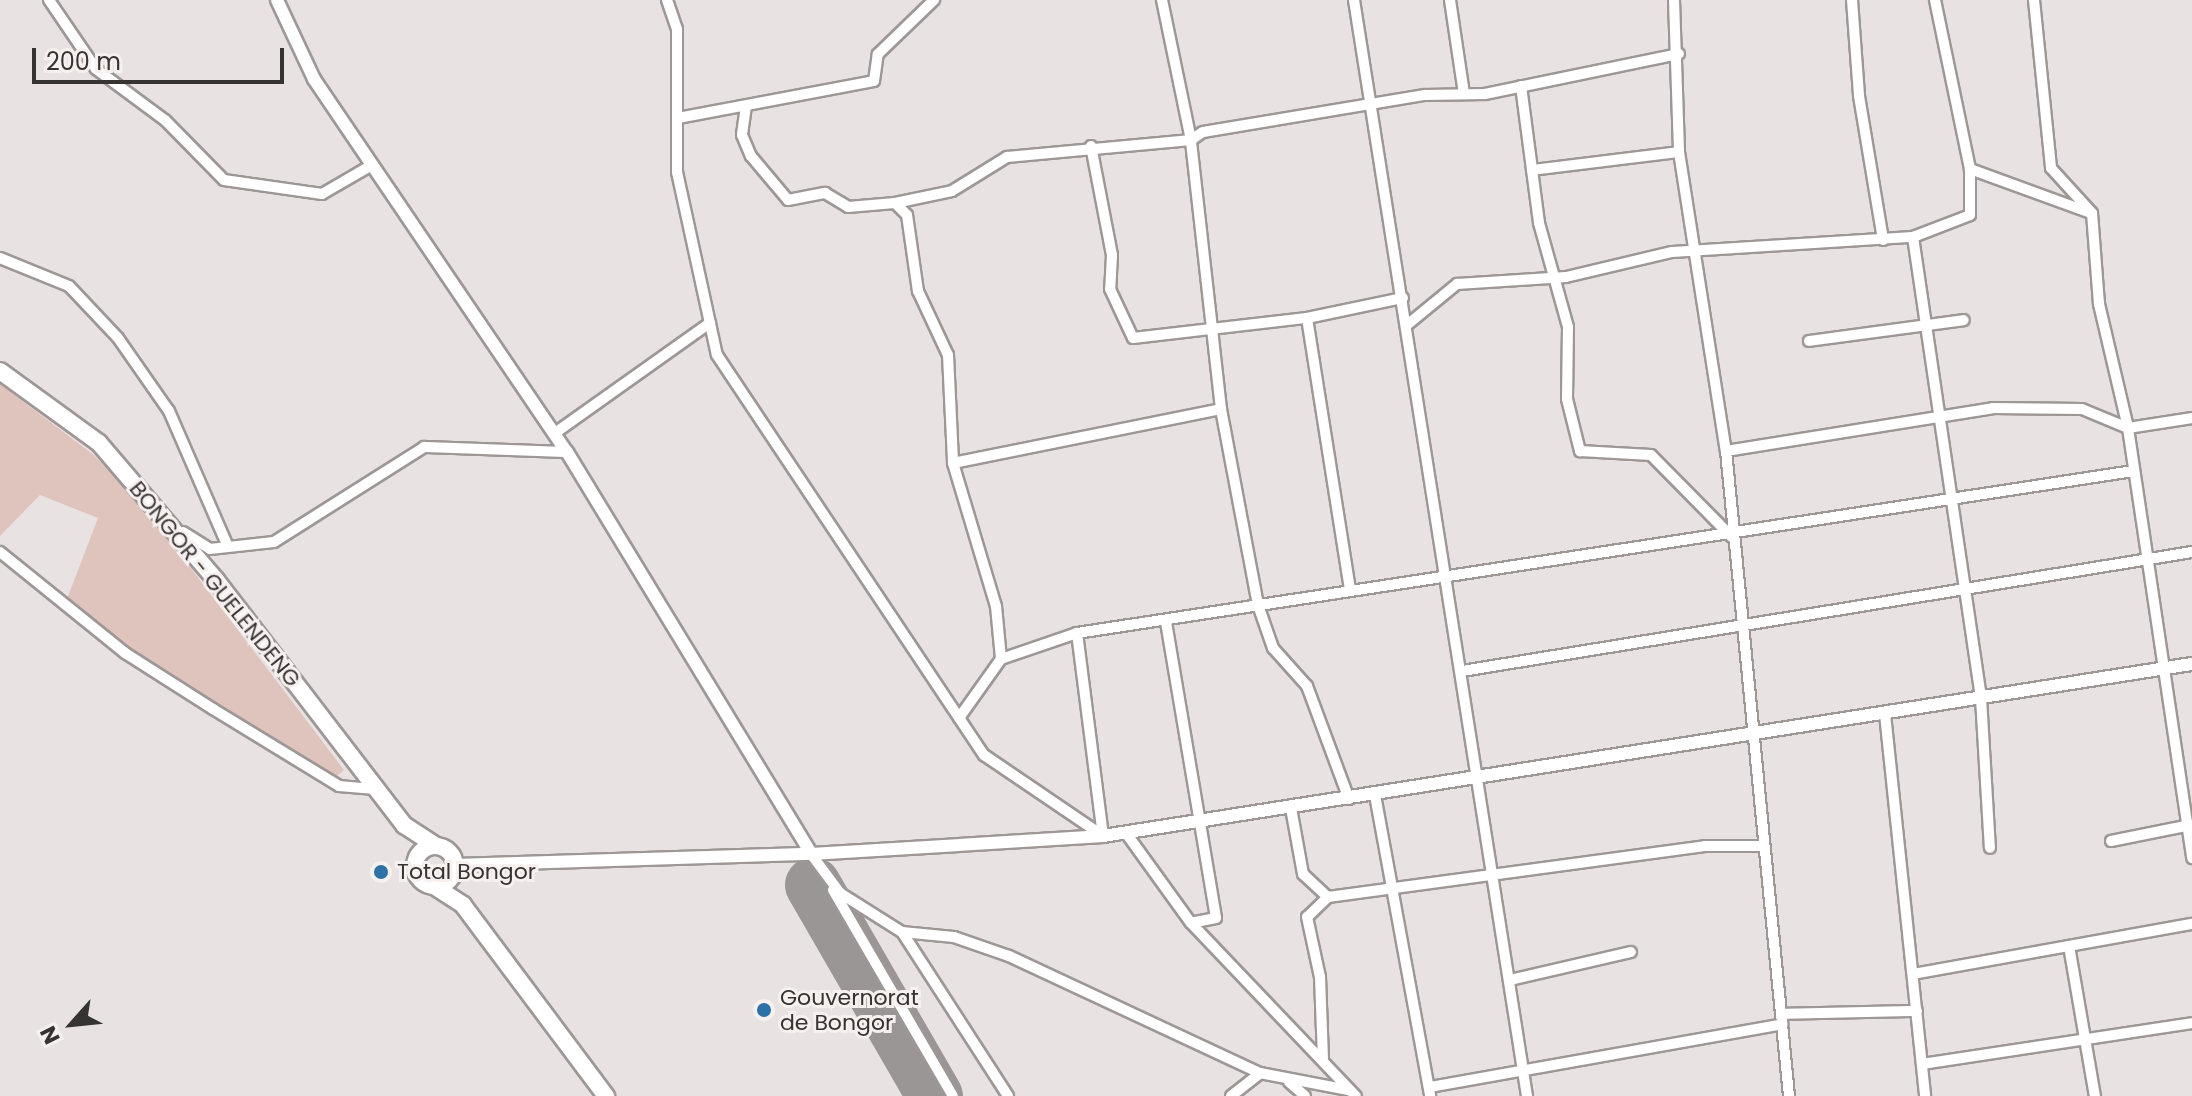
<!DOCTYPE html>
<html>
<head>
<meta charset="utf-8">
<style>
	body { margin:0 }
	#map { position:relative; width:2192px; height:1096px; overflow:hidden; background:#e8e3e2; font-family:Poppins,sans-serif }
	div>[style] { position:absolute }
	.green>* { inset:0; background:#dfc3bd }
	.runway>* { height:56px; margin:-28px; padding:0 28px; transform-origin:28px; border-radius:28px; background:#9a9696 }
	.roads { filter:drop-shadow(2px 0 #9d9796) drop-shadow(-2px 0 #9d9796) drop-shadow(0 2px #9d9796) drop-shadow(0 -2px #9d9796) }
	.minor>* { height:10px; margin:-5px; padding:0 5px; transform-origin:5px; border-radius:5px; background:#fff }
	.tertiary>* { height:12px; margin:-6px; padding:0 6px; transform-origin:6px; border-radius:6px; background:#fff }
	.trunk>* { height:16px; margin:-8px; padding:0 8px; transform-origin:8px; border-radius:8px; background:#fff }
	.trunk>.ring { margin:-8px; padding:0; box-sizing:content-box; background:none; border:16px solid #fff; border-radius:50% }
	.dots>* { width:22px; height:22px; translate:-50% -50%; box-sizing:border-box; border:4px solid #f6f0ef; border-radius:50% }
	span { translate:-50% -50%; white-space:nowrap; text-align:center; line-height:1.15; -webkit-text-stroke:6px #f6f0ef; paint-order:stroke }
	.street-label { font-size:22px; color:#363433 }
	.poi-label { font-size:22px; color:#363433 }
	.left { translate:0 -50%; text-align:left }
	.north { position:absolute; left:32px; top:984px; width:80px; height:80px; -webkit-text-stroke:6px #f6f0ef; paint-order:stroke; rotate:243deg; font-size:22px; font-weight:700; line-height:32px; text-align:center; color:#363433 }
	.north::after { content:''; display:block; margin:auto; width:28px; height:36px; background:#363433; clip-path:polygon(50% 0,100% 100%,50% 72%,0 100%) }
	.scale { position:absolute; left:32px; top:48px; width:252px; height:36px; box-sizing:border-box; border:4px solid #363433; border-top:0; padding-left:10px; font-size:24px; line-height:28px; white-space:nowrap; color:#363433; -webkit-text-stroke:6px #f6f0ef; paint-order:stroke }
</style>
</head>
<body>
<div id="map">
	<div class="green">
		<i style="clip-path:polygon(0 384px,94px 455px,146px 509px,344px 770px,337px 776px,186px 689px,65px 604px,98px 518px,40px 495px,0 536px)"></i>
	</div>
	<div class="runway">
		<i style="left:813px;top:885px;width:244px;rotate:60deg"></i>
	</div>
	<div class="roads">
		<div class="minor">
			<i style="left:49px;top:0;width:83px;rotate:55.7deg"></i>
			<i style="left:96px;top:69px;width:86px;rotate:36.5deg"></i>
			<i style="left:165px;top:120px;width:84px;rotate:45.5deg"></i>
			<i style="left:224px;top:180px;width:99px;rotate:8.1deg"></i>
			<i style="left:322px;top:194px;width:58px;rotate:-30.1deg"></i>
			<i style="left:667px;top:0;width:31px;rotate:71deg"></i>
			<i style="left:677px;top:29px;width:143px;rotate:90deg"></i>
			<i style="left:677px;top:172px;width:187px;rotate:77.7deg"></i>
			<i style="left:717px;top:355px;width:481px;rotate:56.3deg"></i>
			<i style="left:984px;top:755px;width:144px;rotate:34.2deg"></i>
			<i style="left:1354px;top:0;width:1110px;rotate:81.03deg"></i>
			<i style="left:1450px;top:0;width:95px;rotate:81.5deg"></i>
			<i style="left:1674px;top:0;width:152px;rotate:88.1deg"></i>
			<i style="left:1679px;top:152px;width:303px;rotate:81.1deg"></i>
			<i style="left:1726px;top:451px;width:648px;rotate:84.42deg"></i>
			<i style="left:1852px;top:0;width:96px;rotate:85.8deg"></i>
			<i style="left:1859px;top:96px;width:146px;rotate:80.5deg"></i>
			<i style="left:1935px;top:0;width:173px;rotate:78.3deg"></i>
			<i style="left:1970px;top:169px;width:129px;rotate:20deg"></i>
			<i style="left:2034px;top:0;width:169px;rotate:84.2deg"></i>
			<i style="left:2051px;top:168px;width:61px;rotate:47.7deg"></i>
			<i style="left:2092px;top:213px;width:91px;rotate:85.6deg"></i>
			<i style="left:2099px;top:304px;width:127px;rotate:76.8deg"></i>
			<i style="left:2128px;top:428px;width:435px;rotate:81.5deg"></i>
			<i style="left:1521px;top:86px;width:138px;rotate:82.5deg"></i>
			<i style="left:1539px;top:223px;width:108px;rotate:74.4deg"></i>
			<i style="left:1568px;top:327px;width:72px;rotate:90.8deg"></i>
			<i style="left:1567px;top:399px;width:54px;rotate:76deg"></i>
			<i style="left:1580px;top:451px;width:71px;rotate:3.2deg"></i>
			<i style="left:1651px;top:455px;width:115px;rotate:45.4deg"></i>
			<i style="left:746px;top:106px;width:29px;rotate:98deg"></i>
			<i style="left:742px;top:135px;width:23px;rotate:67deg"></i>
			<i style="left:751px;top:156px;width:57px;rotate:49.9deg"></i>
			<i style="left:788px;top:200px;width:38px;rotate:-11deg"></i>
			<i style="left:825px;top:193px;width:27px;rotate:31deg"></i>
			<i style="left:848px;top:207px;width:47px;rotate:-4.9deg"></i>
			<i style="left:895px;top:203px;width:17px;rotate:45deg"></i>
			<i style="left:907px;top:215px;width:77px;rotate:81.8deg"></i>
			<i style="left:918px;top:291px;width:71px;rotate:64.9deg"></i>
			<i style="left:948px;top:355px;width:108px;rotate:87.3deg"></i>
			<i style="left:953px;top:463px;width:149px;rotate:73.3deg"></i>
			<i style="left:996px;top:606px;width:53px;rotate:84.6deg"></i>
			<i style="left:678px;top:118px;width:199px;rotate:-10.7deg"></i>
			<i style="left:874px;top:81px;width:27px;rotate:-82deg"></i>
			<i style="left:878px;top:54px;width:78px;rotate:-44deg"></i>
			<i style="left:1091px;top:146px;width:111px;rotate:79.1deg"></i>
			<i style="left:1112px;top:255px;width:34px;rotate:93deg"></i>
			<i style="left:1110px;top:289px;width:54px;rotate:64.9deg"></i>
			<i style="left:1133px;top:338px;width:175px;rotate:-6.6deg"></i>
			<i style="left:1307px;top:318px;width:98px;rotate:-11.8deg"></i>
			<i style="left:1532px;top:170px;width:148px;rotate:-7deg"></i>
			<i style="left:895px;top:203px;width:58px;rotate:-11.9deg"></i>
			<i style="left:952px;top:191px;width:65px;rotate:-31.7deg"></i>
			<i style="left:1007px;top:157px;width:185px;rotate:-5.3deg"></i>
			<i style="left:1191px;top:140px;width:143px;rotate:-101.7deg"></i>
			<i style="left:1913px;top:237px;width:466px;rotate:81.6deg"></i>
			<i style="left:1981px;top:698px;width:150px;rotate:86.6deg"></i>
			<i style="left:0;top:258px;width:74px;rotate:22.1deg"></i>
			<i style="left:69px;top:286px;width:71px;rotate:46.7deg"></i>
			<i style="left:118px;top:338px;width:89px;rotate:55.1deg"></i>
			<i style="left:169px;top:411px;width:148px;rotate:66.5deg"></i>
			<i style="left:1307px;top:318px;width:276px;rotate:81deg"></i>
			<i style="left:1407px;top:325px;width:65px;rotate:-39.4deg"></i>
			<i style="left:1457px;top:284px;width:109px;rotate:-3.7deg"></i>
			<i style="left:1566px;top:277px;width:109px;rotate:-13.3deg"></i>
			<i style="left:1672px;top:252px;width:241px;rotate:-3.6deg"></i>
			<i style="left:1913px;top:237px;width:61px;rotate:-21.1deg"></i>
			<i style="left:1970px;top:215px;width:46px;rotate:-90deg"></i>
			<i style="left:1809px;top:341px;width:156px;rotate:-7.7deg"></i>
			<i style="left:555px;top:433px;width:190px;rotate:-35.4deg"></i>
			<i style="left:1726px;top:451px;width:270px;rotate:-9.1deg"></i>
			<i style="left:1993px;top:408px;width:89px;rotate:0.6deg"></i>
			<i style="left:2082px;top:409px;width:50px;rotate:22.4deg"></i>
			<i style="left:2128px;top:428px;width:65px;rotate:-8.9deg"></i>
			<i style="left:953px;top:463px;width:273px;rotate:-11.4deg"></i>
			<i style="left:183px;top:532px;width:32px;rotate:32deg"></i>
			<i style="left:210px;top:549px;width:64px;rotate:-6.2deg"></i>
			<i style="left:274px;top:542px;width:178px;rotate:-32.3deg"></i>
			<i style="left:424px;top:447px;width:143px;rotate:2deg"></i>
			<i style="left:0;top:552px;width:161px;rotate:38.9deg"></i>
			<i style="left:125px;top:653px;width:104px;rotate:32.5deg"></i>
			<i style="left:213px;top:709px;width:148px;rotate:31.4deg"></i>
			<i style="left:339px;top:786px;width:36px;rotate:5deg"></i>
			<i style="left:1166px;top:622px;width:300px;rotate:80.4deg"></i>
			<i style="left:1216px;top:918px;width:25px;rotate:169deg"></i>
			<i style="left:1077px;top:633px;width:205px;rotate:82.7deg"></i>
			<i style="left:1462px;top:671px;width:740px;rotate:-9.26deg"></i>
			<i style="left:1885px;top:714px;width:384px;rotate:84deg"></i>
			<i style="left:959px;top:718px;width:72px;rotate:-54.6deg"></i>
			<i style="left:1001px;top:659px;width:80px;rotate:-18.9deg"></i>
			<i style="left:1077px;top:633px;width:1068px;rotate:-8.72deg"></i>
			<i style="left:1375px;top:795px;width:306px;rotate:79.6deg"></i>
			<i style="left:1349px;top:799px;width:121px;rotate:-110.4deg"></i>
			<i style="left:1307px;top:686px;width:51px;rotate:-131.8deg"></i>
			<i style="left:1273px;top:648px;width:46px;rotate:-109.2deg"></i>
			<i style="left:1258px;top:605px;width:199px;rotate:-100.7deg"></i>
			<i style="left:1221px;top:409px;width:271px;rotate:-96.4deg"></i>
			<i style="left:1191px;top:140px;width:14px;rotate:-34deg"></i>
			<i style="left:1203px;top:132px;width:225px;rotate:-9.5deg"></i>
			<i style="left:1425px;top:95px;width:60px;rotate:-1deg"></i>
			<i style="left:1485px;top:94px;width:198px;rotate:-11.7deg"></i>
			<i style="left:1291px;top:808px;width:67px;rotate:79.7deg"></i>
			<i style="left:1303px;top:874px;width:34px;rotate:43deg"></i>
			<i style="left:1328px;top:897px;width:29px;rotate:136deg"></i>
			<i style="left:1307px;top:917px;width:61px;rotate:77.8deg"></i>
			<i style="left:1320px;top:977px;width:81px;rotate:87.9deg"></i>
			<i style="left:1126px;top:833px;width:111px;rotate:54.2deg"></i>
			<i style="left:1191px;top:923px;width:239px;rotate:46.4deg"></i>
			<i style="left:2111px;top:841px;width:81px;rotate:-11.4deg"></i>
			<i style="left:811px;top:854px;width:49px;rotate:53.4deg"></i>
			<i style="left:840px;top:893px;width:73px;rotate:32.2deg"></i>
			<i style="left:902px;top:932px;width:52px;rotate:5.5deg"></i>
			<i style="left:954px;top:937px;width:58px;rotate:19.1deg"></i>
			<i style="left:1009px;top:956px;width:277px;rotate:25deg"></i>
			<i style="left:1260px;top:1073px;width:90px;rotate:10.9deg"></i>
			<i style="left:833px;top:890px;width:238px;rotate:59.8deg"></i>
			<i style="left:1328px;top:897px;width:380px;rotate:-7.7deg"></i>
			<i style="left:1705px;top:846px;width:58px"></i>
			<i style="left:902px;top:932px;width:195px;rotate:57.1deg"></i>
			<i style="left:2069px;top:946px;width:152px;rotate:80.2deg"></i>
			<i style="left:1913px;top:974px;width:283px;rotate:-10.2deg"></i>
			<i style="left:1510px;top:980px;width:124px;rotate:-13deg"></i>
			<i style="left:1781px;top:1014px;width:136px;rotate:-1.3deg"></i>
			<i style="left:1922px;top:1064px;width:273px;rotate:-8.6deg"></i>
			<i style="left:1289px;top:1082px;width:21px;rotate:41deg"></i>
			<i style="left:1430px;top:1087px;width:358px;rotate:-10.1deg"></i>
			<i style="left:1231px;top:1096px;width:37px;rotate:-38deg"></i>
		</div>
		<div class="tertiary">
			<i style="left:277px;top:0;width:87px;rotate:64.9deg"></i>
			<i style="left:314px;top:79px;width:451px;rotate:55.9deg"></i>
			<i style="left:567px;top:452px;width:470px;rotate:58.7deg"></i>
			<i style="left:455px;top:865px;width:356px;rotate:-1.8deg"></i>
			<i style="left:811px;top:854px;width:293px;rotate:-3.5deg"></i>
			<i style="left:1103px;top:836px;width:1102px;rotate:-8.98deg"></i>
		</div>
		<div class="trunk">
			<i style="left:0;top:371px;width:122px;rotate:36deg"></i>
			<i style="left:99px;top:443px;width:180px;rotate:49.5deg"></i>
			<i style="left:216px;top:580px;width:309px;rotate:52.5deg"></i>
			<i style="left:404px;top:825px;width:38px;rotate:33deg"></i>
			<i class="ring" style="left:415px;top:846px;width:24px;height:24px"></i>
			<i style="left:434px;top:886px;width:35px;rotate:33deg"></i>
			<i style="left:463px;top:905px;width:239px;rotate:53.2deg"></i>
		</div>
	</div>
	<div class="dots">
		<i style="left:381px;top:872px;background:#2d71a6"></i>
		<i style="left:764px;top:1010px;background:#2d71a6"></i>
	</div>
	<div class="street-label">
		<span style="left:215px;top:584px;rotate:51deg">BONGOR - GUELENDENG</span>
	</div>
	<div class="poi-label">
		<span class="left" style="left:397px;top:872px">Total Bongor</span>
		<span class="left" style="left:780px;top:1010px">Gouvernorat<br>de Bongor</span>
	</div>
	<div class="north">N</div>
	<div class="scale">200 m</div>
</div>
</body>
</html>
